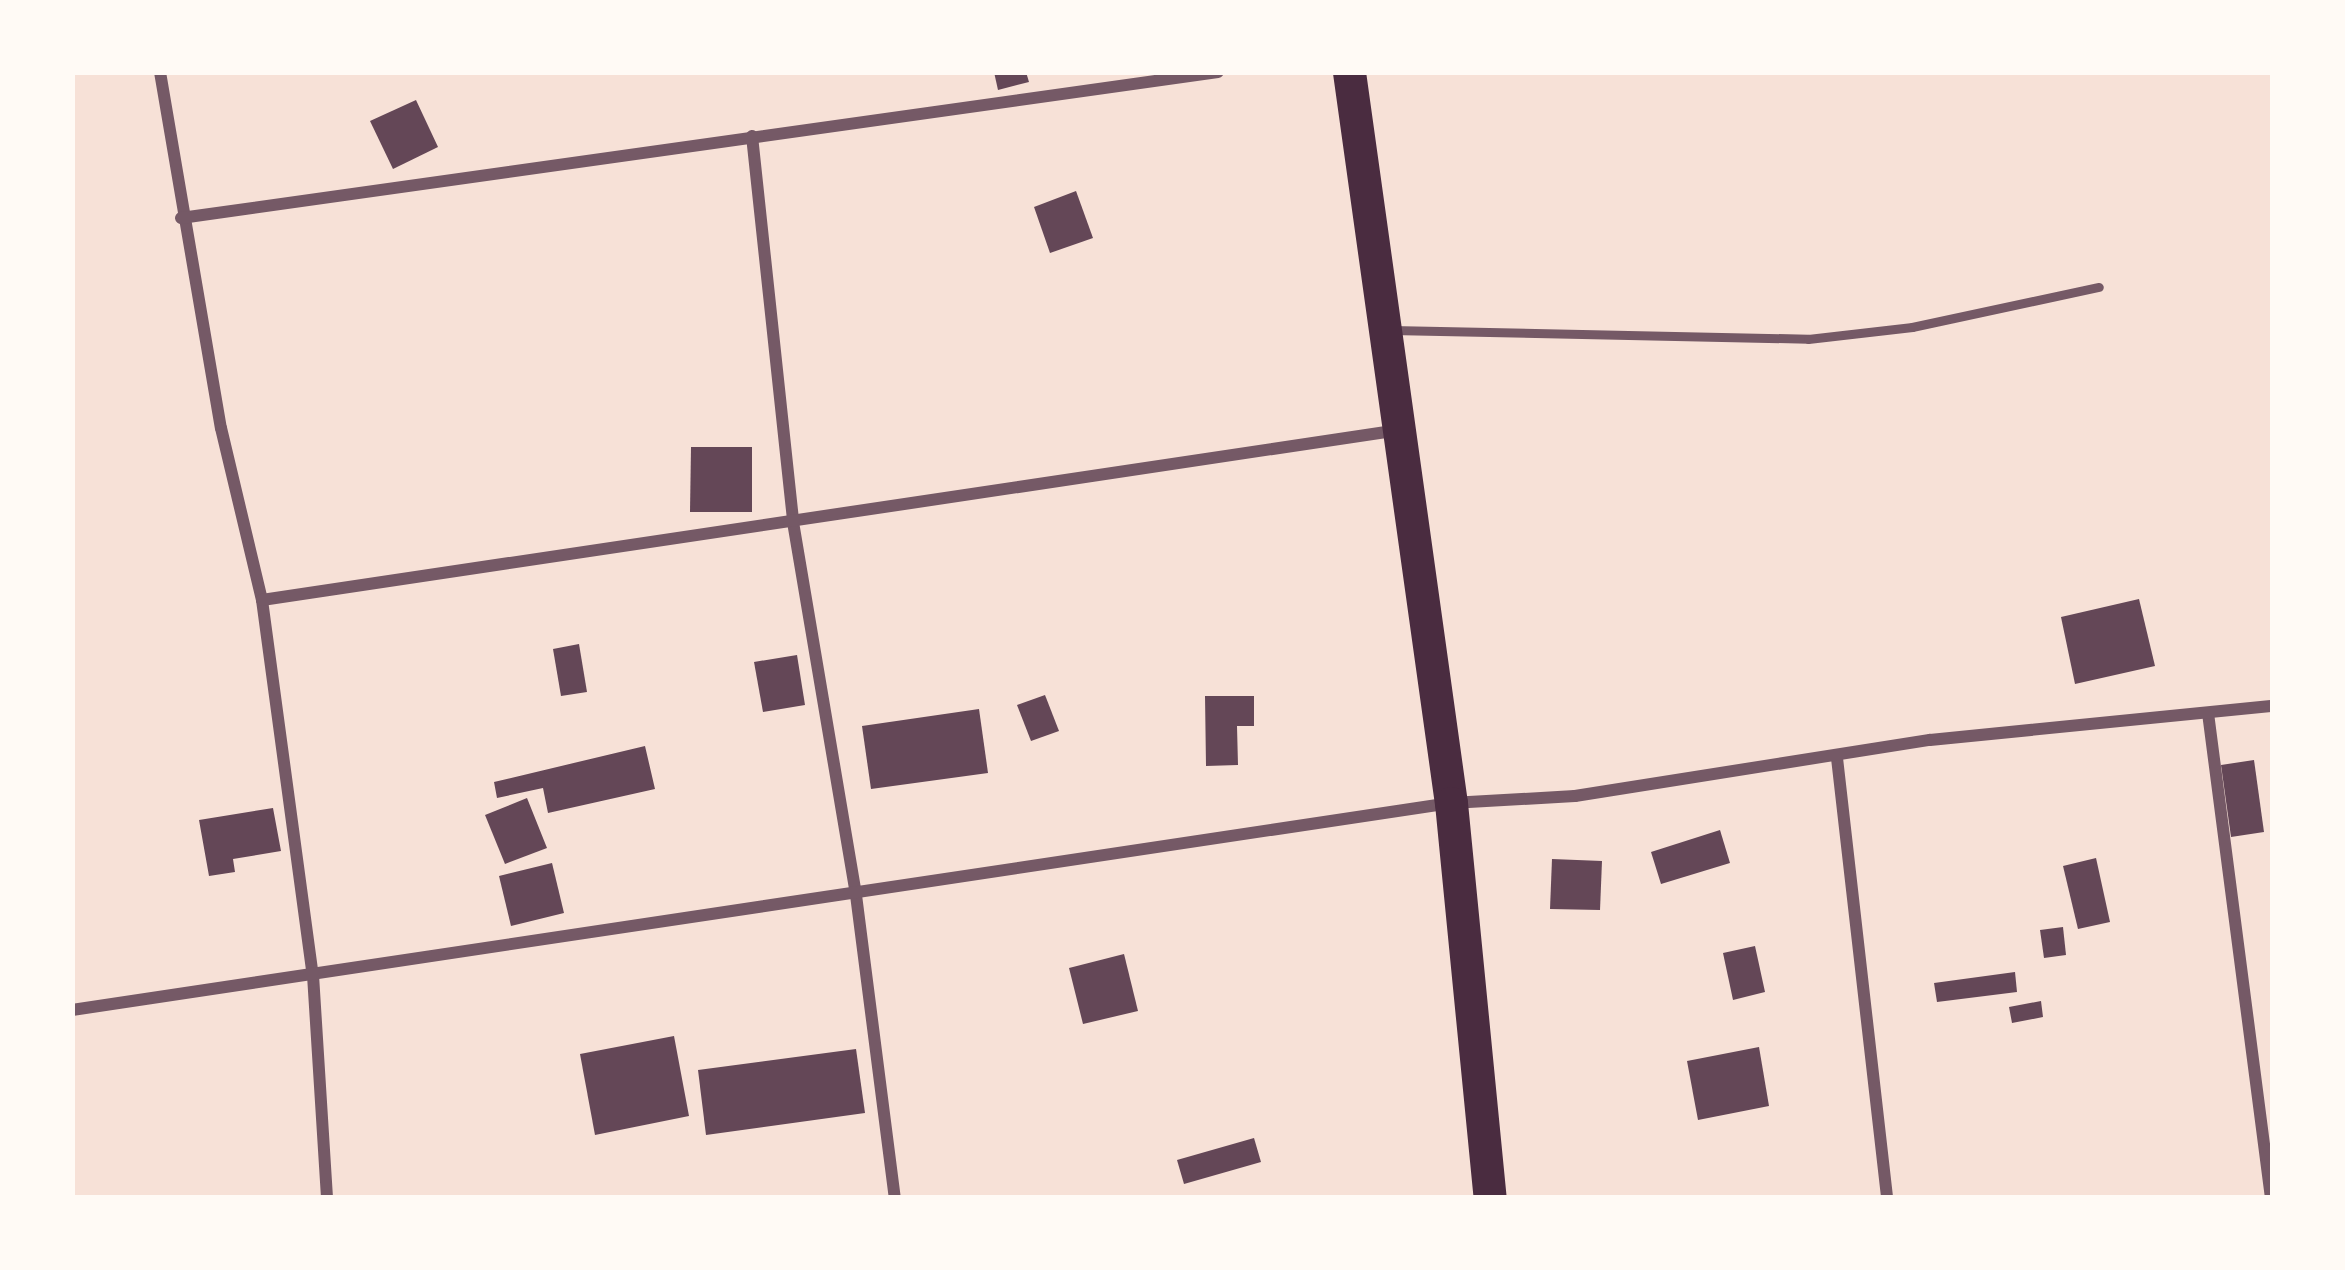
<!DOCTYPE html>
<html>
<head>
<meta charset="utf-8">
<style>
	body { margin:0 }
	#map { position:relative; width:2345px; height:1270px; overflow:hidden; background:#f7e1d7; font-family:"Archivo Narrow",sans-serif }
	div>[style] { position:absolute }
	.building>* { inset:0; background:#644757 }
	.service>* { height:9px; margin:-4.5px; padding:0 4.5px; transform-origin:4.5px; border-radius:4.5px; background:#755966 }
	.minor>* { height:12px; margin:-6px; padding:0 6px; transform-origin:6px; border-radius:6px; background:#755966 }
	.trunk>* { height:33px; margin:-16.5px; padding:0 16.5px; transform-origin:16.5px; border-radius:16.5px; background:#4a2c40 }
	span { translate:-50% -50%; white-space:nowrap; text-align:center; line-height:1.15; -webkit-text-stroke:10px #fffaf5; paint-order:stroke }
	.frame { position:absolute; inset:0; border:75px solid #fffaf5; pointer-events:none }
</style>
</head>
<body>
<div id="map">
	<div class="building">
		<i style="clip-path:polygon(994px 72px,1026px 72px,1029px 82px,998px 90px)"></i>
		<i style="clip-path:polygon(416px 100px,438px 147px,393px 169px,370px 121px)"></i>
		<i style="clip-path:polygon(1076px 191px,1093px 238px,1050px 253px,1034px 207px)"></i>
		<i style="clip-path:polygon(691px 447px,752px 447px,752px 512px,690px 512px)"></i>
		<i style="clip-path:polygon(2139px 599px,2155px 666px,2075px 684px,2061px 617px)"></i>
		<i style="clip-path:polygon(579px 644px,587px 692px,561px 696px,553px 649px)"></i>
		<i style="clip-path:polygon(797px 655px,805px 705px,763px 712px,754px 662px)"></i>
		<i style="clip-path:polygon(1045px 695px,1059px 731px,1031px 741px,1017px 705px)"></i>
		<i style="clip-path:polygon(1205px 696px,1254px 696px,1254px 726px,1237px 726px,1238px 765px,1206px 766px)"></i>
		<i style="clip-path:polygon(979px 709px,988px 773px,871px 789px,862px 726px)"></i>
		<i style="clip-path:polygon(645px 746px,655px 789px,548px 813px,543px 788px,497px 798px,494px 782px)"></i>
		<i style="clip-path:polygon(2254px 760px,2264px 832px,2231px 837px,2221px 765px)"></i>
		<i style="clip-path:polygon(527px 798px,547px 848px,505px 864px,485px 815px)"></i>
		<i style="clip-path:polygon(273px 808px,281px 851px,233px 859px,235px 872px,209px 876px,199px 820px)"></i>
		<i style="clip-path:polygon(1720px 830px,1730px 863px,1661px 884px,1651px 852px)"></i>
		<i style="clip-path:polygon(2096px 858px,2110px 922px,2078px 929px,2063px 866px)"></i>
		<i style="clip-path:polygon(1552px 859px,1602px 861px,1600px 910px,1550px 909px)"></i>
		<i style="clip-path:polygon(552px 863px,564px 913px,511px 926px,499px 876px)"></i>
		<i style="clip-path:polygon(2063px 927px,2066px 955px,2044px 958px,2040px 930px)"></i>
		<i style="clip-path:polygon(1755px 946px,1765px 992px,1733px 1000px,1723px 953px)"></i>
		<i style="clip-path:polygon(1124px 954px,1138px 1011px,1083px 1024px,1069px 968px)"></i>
		<i style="clip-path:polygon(2015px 972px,2017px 992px,1937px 1002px,1934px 983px)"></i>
		<i style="clip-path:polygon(2041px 1001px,2043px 1017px,2012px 1023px,2009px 1007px)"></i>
		<i style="clip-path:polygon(674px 1036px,689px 1116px,595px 1135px,580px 1054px)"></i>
		<i style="clip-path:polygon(1759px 1047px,1769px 1106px,1698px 1120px,1687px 1061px)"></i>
		<i style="clip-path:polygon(856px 1049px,865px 1113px,706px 1135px,698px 1070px)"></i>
		<i style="clip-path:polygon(1254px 1138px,1261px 1162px,1184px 1184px,1177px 1160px)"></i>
	</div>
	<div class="service">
		<i style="left:1391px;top:330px;width:417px;rotate:1.2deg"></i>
		<i style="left:1808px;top:339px;width:105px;rotate:-6.6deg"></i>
		<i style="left:1912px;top:327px;width:191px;rotate:-12.1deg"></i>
	</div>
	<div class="minor">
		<i style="left:160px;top:72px;width:361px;rotate:80.3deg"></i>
		<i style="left:221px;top:428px;width:177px;rotate:76.6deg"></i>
		<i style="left:262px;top:600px;width:378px;rotate:82.3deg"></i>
		<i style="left:313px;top:975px;width:223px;rotate:86.4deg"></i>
		<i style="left:752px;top:136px;width:388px;rotate:83.9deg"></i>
		<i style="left:793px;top:522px;width:378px;rotate:80.4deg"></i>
		<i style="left:856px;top:895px;width:305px;rotate:82.7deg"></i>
		<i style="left:181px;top:218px;width:1047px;rotate:-8.01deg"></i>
		<i style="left:262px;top:600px;width:1150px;rotate:-8.5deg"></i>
		<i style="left:2208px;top:713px;width:489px;rotate:82.6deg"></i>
		<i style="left:1837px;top:758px;width:443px;rotate:83.5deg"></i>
		<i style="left:72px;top:1010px;width:1394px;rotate:-8.54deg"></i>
		<i style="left:1451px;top:803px;width:124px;rotate:-3.2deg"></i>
		<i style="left:1575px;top:796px;width:359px;rotate:-9deg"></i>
		<i style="left:1930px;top:740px;width:345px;rotate:-5.7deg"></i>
	</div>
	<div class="trunk">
		<i style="left:1349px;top:72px;width:738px;rotate:82.06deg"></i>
		<i style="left:1451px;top:803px;width:397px;rotate:84.4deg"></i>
	</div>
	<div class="frame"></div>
</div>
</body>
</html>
